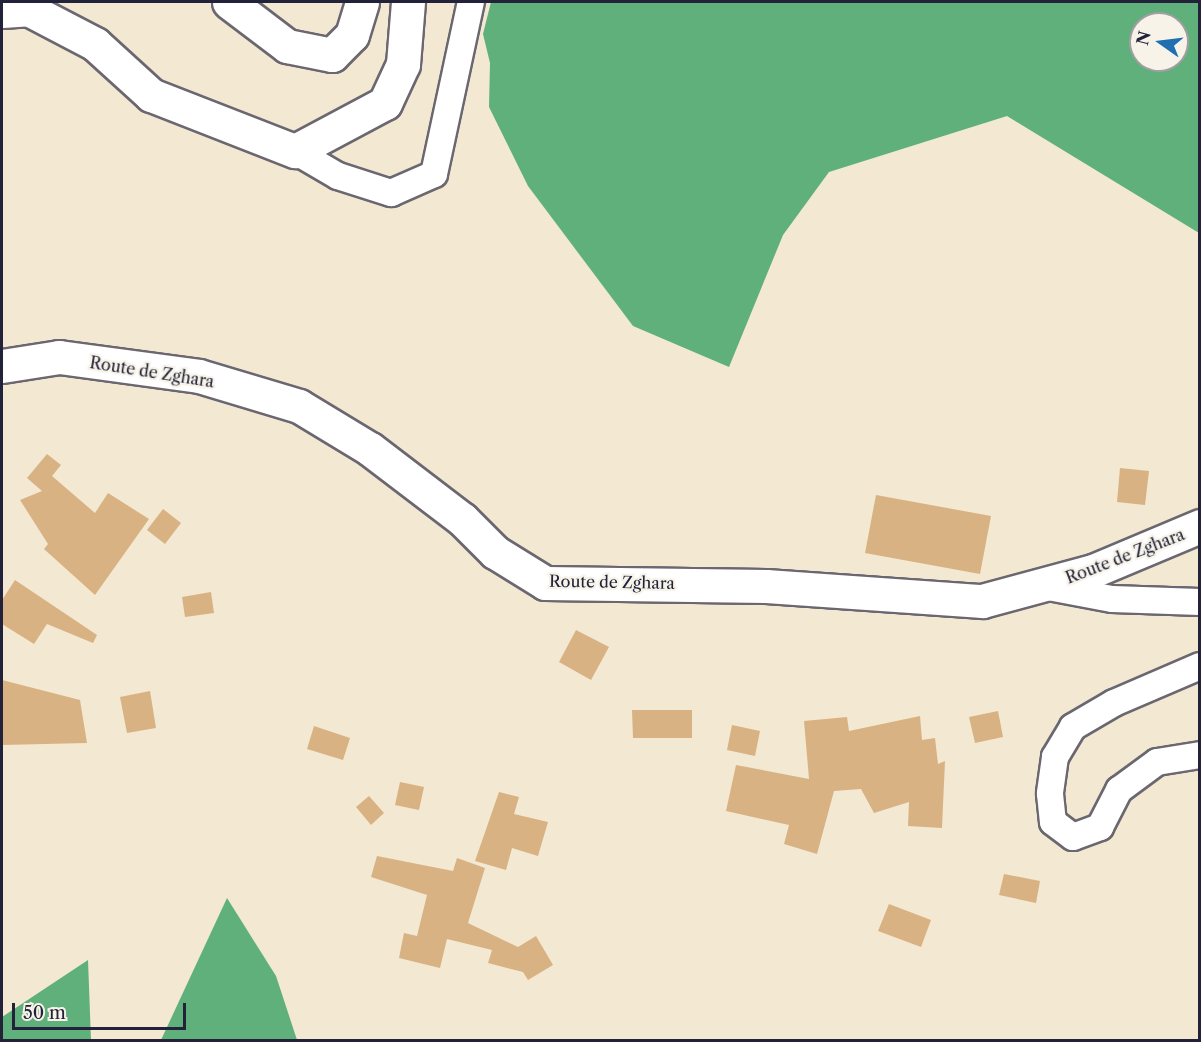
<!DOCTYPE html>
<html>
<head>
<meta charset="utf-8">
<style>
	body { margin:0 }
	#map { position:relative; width:1201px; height:1042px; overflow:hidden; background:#f3e8d2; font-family:"Libre Caslon Text",serif }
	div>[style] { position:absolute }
	.forest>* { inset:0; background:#5fb07b }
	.building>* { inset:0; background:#d9b283 }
	.roads { filter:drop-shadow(2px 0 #6b6770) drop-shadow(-2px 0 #6b6770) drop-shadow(0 2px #6b6770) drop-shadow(0 -2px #6b6770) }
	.minor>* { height:26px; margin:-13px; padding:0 13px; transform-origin:13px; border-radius:13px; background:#fff }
	.tertiary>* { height:33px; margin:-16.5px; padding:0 16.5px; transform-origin:16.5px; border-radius:16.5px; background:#fff }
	span { translate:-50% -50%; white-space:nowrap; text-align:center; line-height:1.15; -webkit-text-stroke:4.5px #f7f3e8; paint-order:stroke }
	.street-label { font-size:16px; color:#22223b }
	.frame { position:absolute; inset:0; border:3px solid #22223b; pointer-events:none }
	.north { position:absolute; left:1129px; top:12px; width:60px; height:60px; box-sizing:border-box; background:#f7f3e8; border:2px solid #a29fa3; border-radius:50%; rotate:284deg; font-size:16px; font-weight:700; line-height:24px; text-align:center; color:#22223b }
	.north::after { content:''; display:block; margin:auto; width:21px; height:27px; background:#1f6fb2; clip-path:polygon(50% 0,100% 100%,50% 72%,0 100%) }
	.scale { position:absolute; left:12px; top:1003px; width:174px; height:27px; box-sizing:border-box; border:3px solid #22223b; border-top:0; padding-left:8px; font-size:18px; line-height:21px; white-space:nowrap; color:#22223b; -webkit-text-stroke:4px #f7f3e8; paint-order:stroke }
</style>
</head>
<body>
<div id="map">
	<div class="forest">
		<i style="clip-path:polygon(evenodd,491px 2px,1199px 2px,1199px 233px,1007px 116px,829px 172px,783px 235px,729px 367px,633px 326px,528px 186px,489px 107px,490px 63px,483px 34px,491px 2px,1141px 24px,1177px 24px,1177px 60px,1141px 60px,1141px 24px)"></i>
		<i style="clip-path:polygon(227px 898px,276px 976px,297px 1040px,161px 1040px)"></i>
		<i style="clip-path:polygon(88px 960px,91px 1040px,2px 1040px,2px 1017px)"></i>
	</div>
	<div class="building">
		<i style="clip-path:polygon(47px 454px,61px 465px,52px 476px,95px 513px,108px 493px,149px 519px,95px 595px,44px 549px,48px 544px,20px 500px,42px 491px,27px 478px)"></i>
		<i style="clip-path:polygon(1120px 468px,1149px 471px,1145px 505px,1117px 502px)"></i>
		<i style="clip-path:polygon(876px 495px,991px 516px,980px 574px,865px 553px)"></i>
		<i style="clip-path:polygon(163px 509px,181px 523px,165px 544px,147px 530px)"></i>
		<i style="clip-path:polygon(15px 580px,97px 635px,93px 643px,47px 624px,34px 644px,2px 624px,2px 600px)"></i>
		<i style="clip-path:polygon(211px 592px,214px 613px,185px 617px,182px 597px)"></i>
		<i style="clip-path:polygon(576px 630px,609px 647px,591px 680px,559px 662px)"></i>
		<i style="clip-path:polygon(2px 680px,80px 700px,87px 743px,2px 745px)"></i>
		<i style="clip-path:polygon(150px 691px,156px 728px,127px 733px,120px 697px)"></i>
		<i style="clip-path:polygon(632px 710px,692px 710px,692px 738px,633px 738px)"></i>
		<i style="clip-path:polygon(998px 711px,1003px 737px,975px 743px,969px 717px)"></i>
		<i style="clip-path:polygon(920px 716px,922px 740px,935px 738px,938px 764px,945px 761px,942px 828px,908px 826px,909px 802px,874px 813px,861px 789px,834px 791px,817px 854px,784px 844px,789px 825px,726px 811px,736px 765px,809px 779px,804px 721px,847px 717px,849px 731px)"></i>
		<i style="clip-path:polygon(732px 725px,760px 731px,755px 756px,727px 750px)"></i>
		<i style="clip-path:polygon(314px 726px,350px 738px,343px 760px,307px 749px)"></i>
		<i style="clip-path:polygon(400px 782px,424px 787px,419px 810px,395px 805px)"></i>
		<i style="clip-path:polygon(499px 792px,519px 797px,514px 814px,548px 822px,538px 856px,512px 848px,506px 870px,475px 861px)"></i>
		<i style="clip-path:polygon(369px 796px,384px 813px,371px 825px,356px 807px)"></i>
		<i style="clip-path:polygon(377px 856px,453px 871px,457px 858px,485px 868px,468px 923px,518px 947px,536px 936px,553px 965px,528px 980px,523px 972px,488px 963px,492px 950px,447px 939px,440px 968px,399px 958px,404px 933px,417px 936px,427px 895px,371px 877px)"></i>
		<i style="clip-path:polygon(1004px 874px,1040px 881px,1036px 903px,999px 895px)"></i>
		<i style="clip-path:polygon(889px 904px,931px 920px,921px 947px,878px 931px)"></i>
	</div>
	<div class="roads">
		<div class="minor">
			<i style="left:295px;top:151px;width:50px;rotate:30.2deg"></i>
			<i style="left:338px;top:176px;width:56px;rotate:17.8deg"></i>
			<i style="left:391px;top:193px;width:47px;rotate:-23.8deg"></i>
			<i style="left:434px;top:174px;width:176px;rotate:-77.9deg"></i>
			<i style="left:1043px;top:586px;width:70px;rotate:10.7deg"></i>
			<i style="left:1112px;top:599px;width:88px;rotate:2deg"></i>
			<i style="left:1200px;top:666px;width:94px;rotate:156.7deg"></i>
			<i style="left:1114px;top:703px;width:48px;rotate:149.7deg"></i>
			<i style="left:1073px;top:727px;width:35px;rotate:121deg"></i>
			<i style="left:1055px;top:757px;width:37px;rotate:98deg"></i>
			<i style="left:1050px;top:794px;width:28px;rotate:84deg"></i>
			<i style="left:1053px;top:822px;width:25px;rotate:37deg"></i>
			<i style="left:1073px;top:837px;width:29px;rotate:-20deg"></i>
			<i style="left:1100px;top:827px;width:42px;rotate:-62.8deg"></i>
			<i style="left:1119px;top:790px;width:47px;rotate:-36.4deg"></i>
			<i style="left:1157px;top:762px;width:44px;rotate:-9.2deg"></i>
		</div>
		<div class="tertiary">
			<i style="left:229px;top:2px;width:73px;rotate:37.2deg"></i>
			<i style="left:287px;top:46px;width:46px;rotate:11.3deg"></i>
			<i style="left:332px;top:55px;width:28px;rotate:-45deg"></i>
			<i style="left:352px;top:35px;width:34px;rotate:-73deg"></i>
			<i style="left:2px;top:11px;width:26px;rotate:-4deg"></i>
			<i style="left:28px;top:9px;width:76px;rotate:27.6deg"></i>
			<i style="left:95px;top:44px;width:76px;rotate:42.3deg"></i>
			<i style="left:151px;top:95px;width:155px;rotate:21.3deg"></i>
			<i style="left:295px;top:151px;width:102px;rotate:-28.1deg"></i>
			<i style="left:385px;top:103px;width:43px;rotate:-65.2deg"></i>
			<i style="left:403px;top:64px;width:62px;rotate:-85.4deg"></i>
			<i style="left:2px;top:366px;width:58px;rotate:-9deg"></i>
			<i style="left:59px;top:357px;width:141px;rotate:7.7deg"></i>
			<i style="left:199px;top:376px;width:104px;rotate:16.7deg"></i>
			<i style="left:299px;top:406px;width:83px;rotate:31.2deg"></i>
			<i style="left:370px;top:449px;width:116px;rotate:37.3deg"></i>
			<i style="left:462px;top:519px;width:47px;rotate:45deg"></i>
			<i style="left:495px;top:552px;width:59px;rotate:31.8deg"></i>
			<i style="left:545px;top:583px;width:221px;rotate:0.8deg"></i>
			<i style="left:766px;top:586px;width:217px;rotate:4deg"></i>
			<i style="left:982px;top:601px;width:115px;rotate:-15.1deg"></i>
			<i style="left:1093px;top:571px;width:116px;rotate:-22.8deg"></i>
		</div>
	</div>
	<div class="street-label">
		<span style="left:152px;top:372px;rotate:9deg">Route de Zghara</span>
		<span style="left:1125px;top:556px;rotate:-21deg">Route de Zghara</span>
		<span style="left:612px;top:582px;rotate:1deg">Route de Zghara</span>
	</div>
	<div class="frame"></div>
	<div class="north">N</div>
	<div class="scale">50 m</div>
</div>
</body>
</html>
